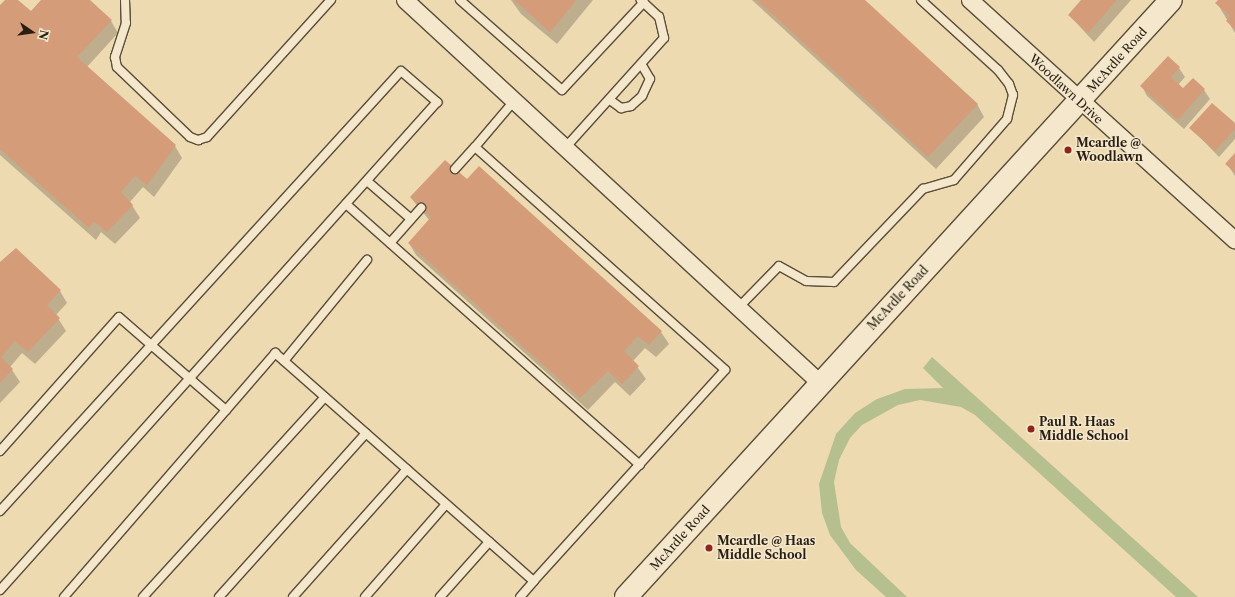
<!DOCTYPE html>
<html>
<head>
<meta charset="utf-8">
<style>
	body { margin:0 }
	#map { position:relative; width:1235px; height:597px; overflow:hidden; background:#eedab1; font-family:"Libre Caslon Text",serif }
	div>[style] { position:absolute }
	.green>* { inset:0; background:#b5c08e }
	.shadow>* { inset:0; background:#0003 }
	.building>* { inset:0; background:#d59c79 }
	.roads { filter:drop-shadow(1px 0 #5a4d39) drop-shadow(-1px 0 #5a4d39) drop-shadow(0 1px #5a4d39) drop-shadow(0 -1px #5a4d39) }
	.service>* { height:8px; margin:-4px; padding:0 4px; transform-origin:4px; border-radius:4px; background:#f4e7cc }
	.minor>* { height:16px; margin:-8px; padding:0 8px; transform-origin:8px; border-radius:8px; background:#f4e7cc }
	.secondary>* { height:22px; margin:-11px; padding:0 11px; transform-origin:11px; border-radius:11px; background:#f4e7cc }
	.dots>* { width:11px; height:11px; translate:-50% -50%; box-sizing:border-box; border:2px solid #f4e7cc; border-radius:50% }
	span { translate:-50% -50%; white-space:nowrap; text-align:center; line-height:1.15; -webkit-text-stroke:3px #f4e7cc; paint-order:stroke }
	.street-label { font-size:12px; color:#281e11 }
	.poi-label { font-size:12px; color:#281e11; font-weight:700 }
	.left { translate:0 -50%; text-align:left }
	.north { position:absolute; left:12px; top:12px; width:40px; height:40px; -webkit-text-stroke:3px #f4e7cc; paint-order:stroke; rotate:103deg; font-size:11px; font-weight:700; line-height:16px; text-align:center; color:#281e11 }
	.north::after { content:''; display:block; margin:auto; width:14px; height:18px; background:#281e11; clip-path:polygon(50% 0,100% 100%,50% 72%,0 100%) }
</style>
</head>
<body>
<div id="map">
	<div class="green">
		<i style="clip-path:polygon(932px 357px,1198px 597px,1176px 597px,975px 415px,961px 407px,920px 400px,898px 405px,862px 425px,850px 438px,839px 460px,834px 482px,841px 527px,850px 543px,907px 597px,886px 597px,856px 570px,830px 535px,822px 513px,819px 484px,836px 434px,855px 413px,877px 399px,905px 389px,943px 388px,923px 368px)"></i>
	</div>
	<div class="shadow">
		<i style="clip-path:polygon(6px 0,17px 0,31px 12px,42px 0,88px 0,111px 21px,118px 33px,87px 67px,175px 146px,182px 158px,154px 197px,143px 187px,130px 202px,140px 218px,115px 244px,101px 232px,96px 240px,0 155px,0 7px)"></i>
		<i style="clip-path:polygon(511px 0,593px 0,557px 44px,521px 14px)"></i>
		<i style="clip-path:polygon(752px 0,864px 0,977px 104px,984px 117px,936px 169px)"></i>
		<i style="clip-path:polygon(1083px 0,1131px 0,1094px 42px,1069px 15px)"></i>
		<i style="clip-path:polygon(1219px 0,1235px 0,1235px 33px,1217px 3px)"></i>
		<i style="clip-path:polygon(1179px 68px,1185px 77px,1178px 85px,1184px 89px,1204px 90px,1210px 99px,1184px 129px,1147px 96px,1142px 86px)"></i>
		<i style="clip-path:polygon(1235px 124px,1235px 139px,1219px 157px,1191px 128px)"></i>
		<i style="clip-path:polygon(1235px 154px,1235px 176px,1227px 164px)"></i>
		<i style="clip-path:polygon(479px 168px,661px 332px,669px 344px,656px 357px,645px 348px,633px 361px,646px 379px,630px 396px,615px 382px,588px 410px,416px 255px,409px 243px,430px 221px,411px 198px,467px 181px)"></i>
		<i style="clip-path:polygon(0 263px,60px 291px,67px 303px,56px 315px,66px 331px,35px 364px,22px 353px,10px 367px,20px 382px,0 403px)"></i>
	</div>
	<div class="building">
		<i style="clip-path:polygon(5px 0,18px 0,31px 11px,41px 0,90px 0,112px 20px,77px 57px,176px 145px,147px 185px,135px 176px,121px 192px,133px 205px,107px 232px,94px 221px,89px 228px,0 149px,0 5px)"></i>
		<i style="clip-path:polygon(514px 0,576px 0,550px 32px)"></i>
		<i style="clip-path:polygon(757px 0,865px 0,978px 104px,928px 157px)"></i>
		<i style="clip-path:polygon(1081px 0,1117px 0,1088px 33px,1068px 15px)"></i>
		<i style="clip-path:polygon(1218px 0,1235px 0,1235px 29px,1226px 21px,1230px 16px,1215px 3px)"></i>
		<i style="clip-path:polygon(1168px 56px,1180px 67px,1171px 77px,1183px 88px,1193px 78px,1205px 89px,1178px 120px,1140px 86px)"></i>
		<i style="clip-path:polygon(1212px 103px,1235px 123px,1235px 129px,1215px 151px,1189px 128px)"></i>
		<i style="clip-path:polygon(1235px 153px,1235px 172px,1225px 164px)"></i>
		<i style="clip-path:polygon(445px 160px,467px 179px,479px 166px,662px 331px,649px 345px,638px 336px,624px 351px,639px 366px,622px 384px,608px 371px,580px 398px,408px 243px,431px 217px,410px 197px)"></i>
		<i style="clip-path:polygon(16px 248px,61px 290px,47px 305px,60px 318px,28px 352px,15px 341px,1px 357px,13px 369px,0 383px,0 262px)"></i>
	</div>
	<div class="roads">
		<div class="service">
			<i style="left:125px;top:0;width:23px;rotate:88deg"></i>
			<i style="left:126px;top:23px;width:36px;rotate:108deg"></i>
			<i style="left:115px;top:57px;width:10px;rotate:79deg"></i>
			<i style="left:117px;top:67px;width:101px;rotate:43.8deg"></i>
			<i style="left:190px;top:137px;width:9px;rotate:21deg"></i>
			<i style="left:198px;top:140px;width:9px;rotate:-18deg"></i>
			<i style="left:207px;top:137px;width:185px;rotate:-47.9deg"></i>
			<i style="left:460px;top:0;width:136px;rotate:41.4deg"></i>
			<i style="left:562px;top:90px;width:120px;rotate:-47deg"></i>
			<i style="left:610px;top:100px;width:14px;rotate:36deg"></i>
			<i style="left:621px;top:108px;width:10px;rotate:-11deg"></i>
			<i style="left:631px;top:106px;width:15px;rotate:-42deg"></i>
			<i style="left:642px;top:96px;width:19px;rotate:-65deg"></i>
			<i style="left:650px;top:79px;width:16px;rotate:-120deg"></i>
			<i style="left:514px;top:101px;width:60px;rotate:130.3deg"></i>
			<i style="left:475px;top:147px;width:335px;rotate:41.7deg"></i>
			<i style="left:725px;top:370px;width:285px;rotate:132.2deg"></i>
			<i style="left:565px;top:148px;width:148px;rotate:-48deg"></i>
			<i style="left:664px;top:38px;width:22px;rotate:-103deg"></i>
			<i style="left:659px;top:17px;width:25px;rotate:-137deg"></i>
			<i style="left:455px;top:169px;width:30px;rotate:-48deg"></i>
			<i style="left:367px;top:181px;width:58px;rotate:40.8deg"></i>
			<i style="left:346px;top:204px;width:393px;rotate:41.6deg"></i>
			<i style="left:390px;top:243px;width:47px;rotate:-48.5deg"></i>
			<i style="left:739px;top:307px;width:57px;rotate:-45.7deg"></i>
			<i style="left:779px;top:266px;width:31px;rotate:29deg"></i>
			<i style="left:806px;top:281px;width:28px;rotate:2deg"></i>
			<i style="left:834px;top:282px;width:129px;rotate:-46.3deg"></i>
			<i style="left:923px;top:189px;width:32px;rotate:-16deg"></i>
			<i style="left:954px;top:180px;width:81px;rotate:-49deg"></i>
			<i style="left:1007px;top:119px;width:25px;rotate:-76deg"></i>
			<i style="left:1013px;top:95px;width:12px;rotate:-110deg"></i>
			<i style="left:1009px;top:84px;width:18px;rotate:-128deg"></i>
			<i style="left:998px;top:70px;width:104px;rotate:-137.7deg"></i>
			<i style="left:284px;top:361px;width:131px;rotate:-50.6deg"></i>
			<i style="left:0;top:451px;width:179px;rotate:-48.4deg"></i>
			<i style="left:119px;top:317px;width:142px;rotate:41deg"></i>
			<i style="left:0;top:511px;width:595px;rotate:-47.66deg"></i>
			<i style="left:401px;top:71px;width:48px;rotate:40.7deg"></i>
			<i style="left:437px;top:102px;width:655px;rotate:131.84deg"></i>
			<i style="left:64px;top:597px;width:323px;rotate:-49.1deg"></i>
			<i style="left:275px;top:353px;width:345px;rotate:41.4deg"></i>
			<i style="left:534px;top:581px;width:21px;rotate:131deg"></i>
			<i style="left:143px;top:597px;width:270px;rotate:-47.7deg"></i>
			<i style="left:219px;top:597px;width:220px;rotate:-48.1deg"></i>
			<i style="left:293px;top:597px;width:171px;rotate:-48.3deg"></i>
			<i style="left:365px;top:597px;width:123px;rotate:-48.9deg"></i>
			<i style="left:440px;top:597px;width:74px;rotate:-48.3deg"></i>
		</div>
		<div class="minor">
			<i style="left:405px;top:0;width:565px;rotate:42.7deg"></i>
			<i style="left:970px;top:0;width:358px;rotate:42.2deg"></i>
		</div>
		<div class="secondary">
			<i style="left:626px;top:597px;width:808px;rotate:-47.61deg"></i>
		</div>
	</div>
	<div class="dots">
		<i style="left:1068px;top:150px;background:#8f2418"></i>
		<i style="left:1031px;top:429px;background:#8f2418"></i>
		<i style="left:709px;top:548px;background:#8f2418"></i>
	</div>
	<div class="street-label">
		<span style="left:1117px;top:60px;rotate:-48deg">McArdle Road</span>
		<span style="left:1066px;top:89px;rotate:43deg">Woodlawn Drive</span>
		<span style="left:898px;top:298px;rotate:-47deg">McArdle Road</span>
		<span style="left:680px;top:538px;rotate:-48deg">McArdle Road</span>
	</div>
	<div class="poi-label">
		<span class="left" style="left:1076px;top:150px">Mcardle @<br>Woodlawn</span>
		<span class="left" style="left:1039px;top:429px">Paul R. Haas<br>Middle School</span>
		<span class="left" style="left:717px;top:548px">Mcardle @ Haas<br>Middle School</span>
	</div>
	<div class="north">N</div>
</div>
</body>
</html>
